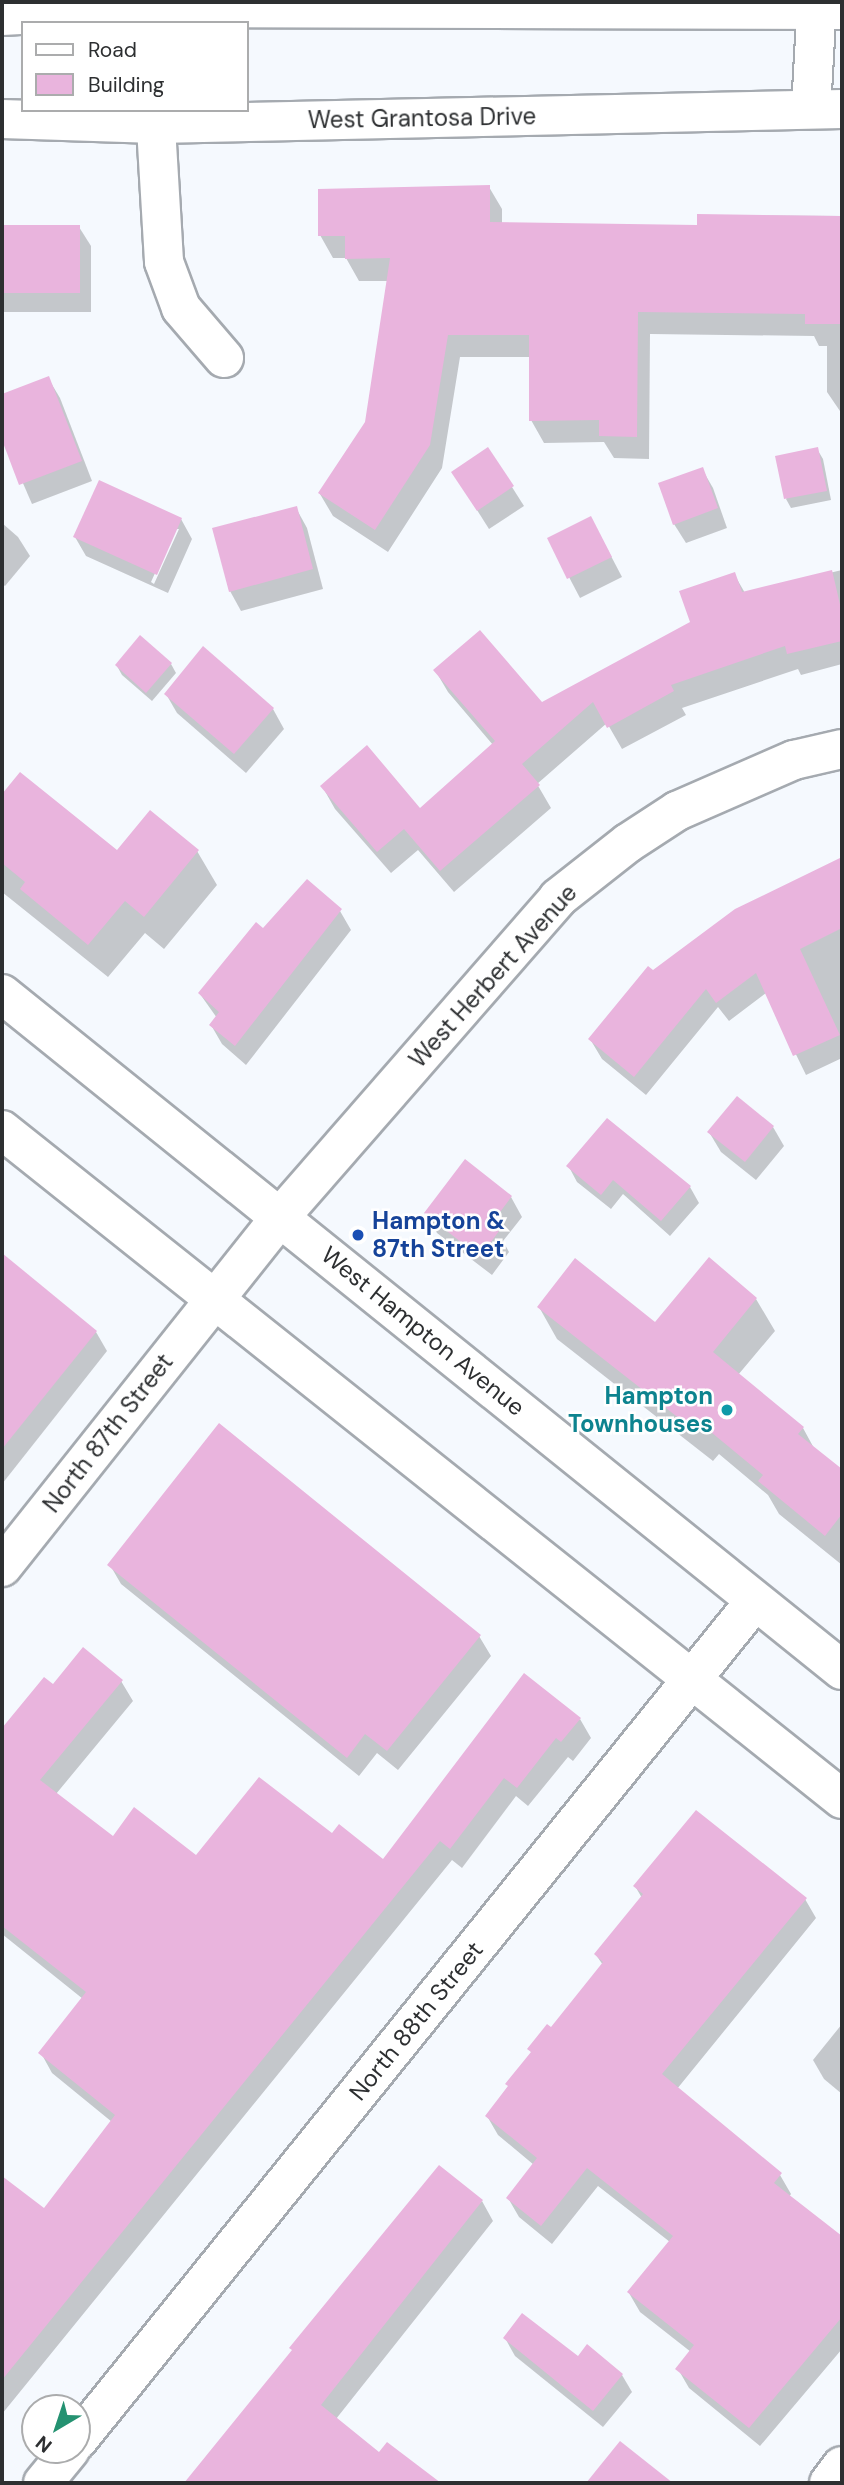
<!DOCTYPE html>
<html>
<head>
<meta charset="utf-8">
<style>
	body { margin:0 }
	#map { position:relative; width:844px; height:2485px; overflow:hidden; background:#f5f9fe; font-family:"DM Sans",sans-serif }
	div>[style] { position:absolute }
	.shadow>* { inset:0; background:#0003 }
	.building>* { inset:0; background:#e9b4dd }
	.roads { filter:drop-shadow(2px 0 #a5aab0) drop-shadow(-2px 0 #a5aab0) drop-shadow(0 2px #a5aab0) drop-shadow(0 -2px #a5aab0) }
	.minor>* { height:38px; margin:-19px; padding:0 19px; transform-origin:19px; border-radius:19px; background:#fff }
	.major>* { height:38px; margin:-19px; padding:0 19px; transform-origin:19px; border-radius:19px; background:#fff }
	.dots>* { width:19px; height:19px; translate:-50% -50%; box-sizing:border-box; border:4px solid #fff; border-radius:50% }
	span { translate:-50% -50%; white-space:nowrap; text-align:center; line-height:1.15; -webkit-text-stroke:5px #fff; paint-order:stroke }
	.street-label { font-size:24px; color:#2d2f31 }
	.transit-label { font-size:24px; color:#164399; font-weight:700 }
	.left { translate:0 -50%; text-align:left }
	.culture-label { font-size:24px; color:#0d838f; font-weight:700 }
	.right { translate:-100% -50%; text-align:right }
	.frame { position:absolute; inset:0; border:4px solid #2d2f31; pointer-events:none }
	.legend { position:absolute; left:21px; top:21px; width:228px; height:91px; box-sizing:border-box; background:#fff; border:2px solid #abacad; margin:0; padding:9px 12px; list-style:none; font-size:21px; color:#2d2f31 }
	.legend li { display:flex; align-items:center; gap:14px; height:35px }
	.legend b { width:35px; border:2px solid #abacad }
	.north { position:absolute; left:21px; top:2394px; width:70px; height:70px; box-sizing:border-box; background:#fff; border:2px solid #abacad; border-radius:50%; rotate:219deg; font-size:19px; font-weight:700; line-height:28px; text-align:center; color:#2d2f31 }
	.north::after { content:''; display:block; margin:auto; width:24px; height:32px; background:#249271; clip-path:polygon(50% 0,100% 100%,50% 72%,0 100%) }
</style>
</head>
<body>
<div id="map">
	<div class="shadow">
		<i style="clip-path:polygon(489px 187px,502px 209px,502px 224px,698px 226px,699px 215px,842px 216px,842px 414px,827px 392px,827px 346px,819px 346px,814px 336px,650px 334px,649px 459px,614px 458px,604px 442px,544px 443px,531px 420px,531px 357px,460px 357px,442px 468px,388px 552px,333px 516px,320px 494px,366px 423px,389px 281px,359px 281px,346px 258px,333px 258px,320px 235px)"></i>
		<i style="clip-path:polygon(2px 227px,79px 227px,91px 246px,91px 312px,4px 312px)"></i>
		<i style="clip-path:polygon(48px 378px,60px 398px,92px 481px,32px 504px,2px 435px,2px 396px)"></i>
		<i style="clip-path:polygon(488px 449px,524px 506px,489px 529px,453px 472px)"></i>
		<i style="clip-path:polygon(817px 449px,823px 459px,831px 500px,791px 508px,786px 499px)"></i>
		<i style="clip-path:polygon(702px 469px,713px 488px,727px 528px,686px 543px,674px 524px)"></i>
		<i style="clip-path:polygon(296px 508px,307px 528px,323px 589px,241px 611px,230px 591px)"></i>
		<i style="clip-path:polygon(evenodd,181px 519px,192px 539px,168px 593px,86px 556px,75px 537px,181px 519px,175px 529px,179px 529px,154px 584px,151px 582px,175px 529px)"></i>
		<i style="clip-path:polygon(2px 523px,18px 537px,30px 556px,5px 586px,2px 584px)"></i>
		<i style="clip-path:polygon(601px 537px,622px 577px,580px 598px,549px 539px)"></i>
		<i style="clip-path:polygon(842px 570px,842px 664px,801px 675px,798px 669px,682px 708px,686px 715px,622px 749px,607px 723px,537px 784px,551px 808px,454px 892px,418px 850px,391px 873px,335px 809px,322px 786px,420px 810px,493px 745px,448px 692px,435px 670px,542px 705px,692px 623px,734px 574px,745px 593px)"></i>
		<i style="clip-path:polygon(171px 664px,176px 673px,152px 701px,122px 675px,117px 666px)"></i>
		<i style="clip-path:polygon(166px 694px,273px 709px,284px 729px,246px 773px,177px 713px)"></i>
		<i style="clip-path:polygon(2px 797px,117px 852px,197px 851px,217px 885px,164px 949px,145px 933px,108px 977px,2px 892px)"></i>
		<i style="clip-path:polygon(842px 859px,842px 1058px,806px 1075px,766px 993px,729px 1021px,718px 1007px,646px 1095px,602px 1059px,590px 1039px,653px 972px,736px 910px)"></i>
		<i style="clip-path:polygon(340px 911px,351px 930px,246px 1065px,222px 1044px,211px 1025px,217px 1018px,200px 994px,264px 931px)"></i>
		<i style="clip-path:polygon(773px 1127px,784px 1146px,756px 1180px,721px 1152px,709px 1132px)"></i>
		<i style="clip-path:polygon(569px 1167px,690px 1187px,699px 1203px,670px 1236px,623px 1194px,611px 1209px,577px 1182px)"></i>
		<i style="clip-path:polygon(511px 1197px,522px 1217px,503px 1241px,509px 1252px,492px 1275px,437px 1233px,426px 1213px)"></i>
		<i style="clip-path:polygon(2px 1258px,96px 1332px,107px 1351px,2px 1484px)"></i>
		<i style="clip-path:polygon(756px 1299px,775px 1331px,738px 1375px,803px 1428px,815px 1450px,842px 1472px,842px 1565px,779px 1514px,768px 1495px,719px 1454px,713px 1461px,557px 1339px,539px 1307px,656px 1325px)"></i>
		<i style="clip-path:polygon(110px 1565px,479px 1636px,491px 1656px,398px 1770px,377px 1753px,359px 1776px,121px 1584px)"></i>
		<i style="clip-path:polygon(45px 1679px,53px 1686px,121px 1681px,133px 1701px,56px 1794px,113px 1838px,196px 1857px,332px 1835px,383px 1862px,580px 1719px,591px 1738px,573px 1761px,568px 1757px,528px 1806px,516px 1796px,462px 1868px,452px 1860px,2px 2414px,2px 2178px,44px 2210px,112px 2122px,52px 2073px,41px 2053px,83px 1999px,2px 1934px,2px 1734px)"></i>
		<i style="clip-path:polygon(635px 1886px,805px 1899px,816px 1918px,677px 2089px,780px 2175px,791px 2194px,789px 2197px,842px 2238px,842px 2349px,760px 2446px,689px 2388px,678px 2369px,691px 2352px,640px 2312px,629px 2293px,670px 2242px,598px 2186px,552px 2244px,519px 2217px,508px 2198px,534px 2165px,498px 2135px,487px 2116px,532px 2053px,529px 2049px,551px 2029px,603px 1965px,596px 1955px,642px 1898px)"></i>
		<i style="clip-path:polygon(842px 2024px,842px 2094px,824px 2079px,813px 2060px)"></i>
		<i style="clip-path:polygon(482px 2201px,493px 2221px,336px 2419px,380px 2454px,423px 2471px,429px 2483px,194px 2483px)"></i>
		<i style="clip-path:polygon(505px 2338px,578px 2358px,622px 2375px,632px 2392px,603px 2427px,515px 2356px)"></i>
	</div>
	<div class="building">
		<i style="clip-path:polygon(490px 185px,490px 222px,697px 225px,697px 214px,842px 216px,842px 324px,805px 324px,805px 314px,638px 312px,637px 437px,599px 436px,599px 420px,529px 421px,529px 335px,448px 335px,430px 445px,375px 530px,318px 493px,365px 422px,390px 258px,345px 259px,345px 236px,318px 236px,318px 189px)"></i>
		<i style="clip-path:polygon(2px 225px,80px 225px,80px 293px,2px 293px)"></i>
		<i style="clip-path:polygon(49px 376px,82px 461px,19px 485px,2px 440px,2px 394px)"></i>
		<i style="clip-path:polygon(488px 447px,514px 486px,477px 511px,451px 472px)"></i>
		<i style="clip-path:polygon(818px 447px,827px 491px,784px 499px,775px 456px)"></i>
		<i style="clip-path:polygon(703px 467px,718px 508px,673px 525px,658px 483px)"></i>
		<i style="clip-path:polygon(99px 480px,182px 518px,157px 575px,73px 537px)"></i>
		<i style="clip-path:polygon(297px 506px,313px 569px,229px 592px,212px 528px)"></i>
		<i style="clip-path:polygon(591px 516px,612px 557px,567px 579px,547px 538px)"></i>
		<i style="clip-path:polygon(832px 570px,842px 613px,842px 641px,787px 654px,785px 646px,671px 685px,674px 691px,607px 728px,593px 702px,522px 764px,540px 785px,440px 871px,404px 829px,377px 852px,320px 786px,367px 745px,420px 808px,495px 741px,433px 670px,480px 630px,542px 702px,690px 622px,679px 591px,735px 572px,742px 592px)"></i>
		<i style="clip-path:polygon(140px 635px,172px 663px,146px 693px,115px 665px)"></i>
		<i style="clip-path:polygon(203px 646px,274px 708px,234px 754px,164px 694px)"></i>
		<i style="clip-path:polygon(20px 772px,117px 850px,150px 810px,199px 850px,144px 917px,125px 901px,88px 945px,20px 889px,25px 882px,2px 863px,2px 794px)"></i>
		<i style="clip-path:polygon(842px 857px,842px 928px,800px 949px,840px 1035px,793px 1056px,756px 973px,716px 1003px,706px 989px,634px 1077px,588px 1039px,648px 966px,653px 970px,735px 909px)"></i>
		<i style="clip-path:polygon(307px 879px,342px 909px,235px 1046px,209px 1025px,219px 1012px,198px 993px,256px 922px,263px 928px)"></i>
		<i style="clip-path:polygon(737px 1096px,774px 1126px,745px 1162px,707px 1132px)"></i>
		<i style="clip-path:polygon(607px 1118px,691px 1186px,661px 1221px,613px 1180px,601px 1195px,566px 1166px)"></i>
		<i style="clip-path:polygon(465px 1159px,512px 1196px,491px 1224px,499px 1231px,480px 1257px,424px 1213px)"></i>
		<i style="clip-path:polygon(2px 1253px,97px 1331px,2px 1449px)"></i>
		<i style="clip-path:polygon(709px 1257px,757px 1298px,713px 1352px,804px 1427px,798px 1434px,842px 1469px,842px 1514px,825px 1536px,758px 1481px,763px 1475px,700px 1423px,694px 1430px,537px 1307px,575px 1258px,655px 1322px)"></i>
		<i style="clip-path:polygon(219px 1423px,481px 1635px,387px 1751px,365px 1734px,347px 1758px,107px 1565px)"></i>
		<i style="clip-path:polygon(83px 1647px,123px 1680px,40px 1780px,113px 1836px,134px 1807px,196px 1855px,259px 1777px,332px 1833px,339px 1824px,383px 1859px,524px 1673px,581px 1718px,561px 1742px,556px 1738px,517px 1788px,504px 1778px,450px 1849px,440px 1841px,2px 2380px,2px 2176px,44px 2208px,115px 2115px,38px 2053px,86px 1992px,2px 1926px,2px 1728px,44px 1677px,53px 1684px)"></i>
		<i style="clip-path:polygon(696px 1810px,807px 1898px,662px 2074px,782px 2173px,774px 2183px,842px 2236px,842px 2317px,749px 2428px,675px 2369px,694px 2345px,627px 2292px,673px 2236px,587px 2168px,541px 2226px,506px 2198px,537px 2158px,485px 2116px,508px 2086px,505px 2084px,531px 2052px,527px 2049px,547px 2024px,551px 2027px,603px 1962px,594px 1954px,643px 1894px,633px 1886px)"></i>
		<i style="clip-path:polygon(439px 2165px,483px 2200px,321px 2405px,379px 2452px,387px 2442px,441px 2483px,184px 2483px,292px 2350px,289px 2348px)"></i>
		<i style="clip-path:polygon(522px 2313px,578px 2356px,587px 2344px,623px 2374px,593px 2411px,503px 2338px)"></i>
		<i style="clip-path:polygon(620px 2441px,673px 2483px,586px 2483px)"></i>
	</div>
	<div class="roads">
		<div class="minor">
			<i style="left:2px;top:16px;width:147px;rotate:-3.1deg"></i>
			<i style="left:149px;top:8px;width:693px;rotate:0.17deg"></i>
			<i style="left:811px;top:109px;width:107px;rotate:-86.8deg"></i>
			<i style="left:155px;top:110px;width:152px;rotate:86.6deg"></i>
			<i style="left:164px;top:262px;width:49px;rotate:69.7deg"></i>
			<i style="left:181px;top:308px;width:66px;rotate:49.3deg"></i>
			<i style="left:2px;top:119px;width:154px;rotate:1.9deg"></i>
			<i style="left:156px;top:124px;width:686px;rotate:-1.25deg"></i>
			<i style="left:2px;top:1567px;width:448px;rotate:-51.5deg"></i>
			<i style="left:281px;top:1216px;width:422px;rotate:-48.9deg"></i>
			<i style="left:558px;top:898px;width:89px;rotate:-38.2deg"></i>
			<i style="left:628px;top:843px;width:59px;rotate:-33.1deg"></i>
			<i style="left:677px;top:811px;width:128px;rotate:-23.6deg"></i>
			<i style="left:794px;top:760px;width:49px;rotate:-12.9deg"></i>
			<i style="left:77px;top:2441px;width:1079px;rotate:-51.09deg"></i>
			<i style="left:43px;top:2483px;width:43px;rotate:-50.7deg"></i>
			<i style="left:829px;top:2483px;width:21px;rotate:-53deg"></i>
		</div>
		<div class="major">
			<i style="left:2px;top:994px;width:1078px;rotate:38.83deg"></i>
			<i style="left:2px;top:1130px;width:1074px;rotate:38.53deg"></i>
		</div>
	</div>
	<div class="dots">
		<i style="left:358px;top:1235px;background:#1a4fb4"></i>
		<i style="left:727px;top:1410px;background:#0f9aa8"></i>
	</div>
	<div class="street-label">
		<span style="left:422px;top:118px;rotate:-1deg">West Grantosa Drive</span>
		<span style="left:493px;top:976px;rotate:-48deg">West Herbert Avenue</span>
		<span style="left:423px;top:1331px;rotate:39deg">West Hampton Avenue</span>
		<span style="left:108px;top:1433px;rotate:-52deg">North 87th Street</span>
		<span style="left:416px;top:2021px;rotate:-51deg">North 88th Street</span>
	</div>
	<div class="transit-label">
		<span class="left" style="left:372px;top:1235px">Hampton &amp;<br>87th Street</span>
	</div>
	<div class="culture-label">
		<span class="right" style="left:713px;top:1410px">Hampton<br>Townhouses</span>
	</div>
	<div class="frame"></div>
	<ul class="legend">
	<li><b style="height:9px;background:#fff"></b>Road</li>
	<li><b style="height:19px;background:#e9b4dd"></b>Building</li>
	</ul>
	<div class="north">N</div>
</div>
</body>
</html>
